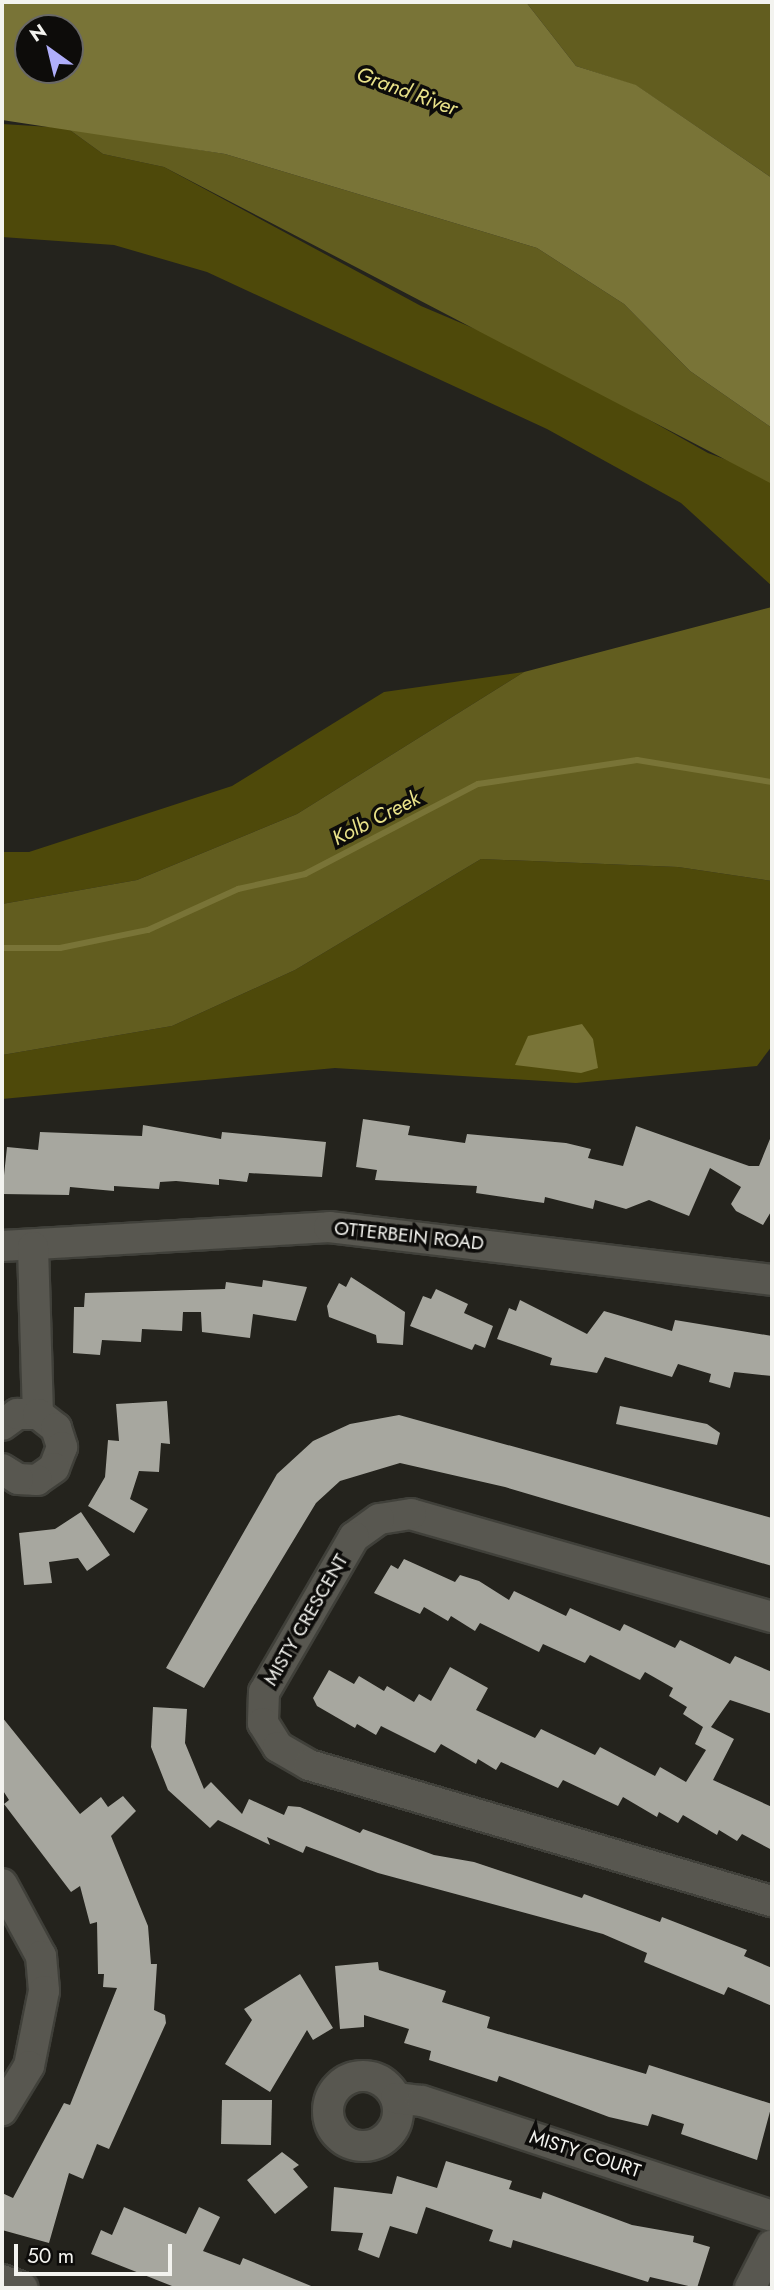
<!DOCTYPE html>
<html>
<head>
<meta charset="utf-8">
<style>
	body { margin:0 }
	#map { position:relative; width:774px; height:2290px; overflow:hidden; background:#24231d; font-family:Jost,sans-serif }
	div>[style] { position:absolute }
	.green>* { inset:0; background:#4e490a }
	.forest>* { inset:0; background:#625d1f }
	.water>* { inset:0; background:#797437 }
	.stream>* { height:6px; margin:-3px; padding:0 3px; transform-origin:3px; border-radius:3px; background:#797437 }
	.building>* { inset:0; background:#a7a79f }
	.roads { filter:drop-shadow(2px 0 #40403a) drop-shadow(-2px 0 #40403a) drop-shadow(0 2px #40403a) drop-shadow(0 -2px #40403a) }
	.minor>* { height:30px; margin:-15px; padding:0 15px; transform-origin:15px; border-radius:15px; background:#585750 }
	.minor>.ring { margin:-15px; padding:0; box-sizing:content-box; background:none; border:30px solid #585750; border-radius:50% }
	span { translate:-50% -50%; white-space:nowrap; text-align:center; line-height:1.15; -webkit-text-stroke:7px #0d0c0a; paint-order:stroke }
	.street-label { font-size:19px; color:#f3f3ef }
	.water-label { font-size:21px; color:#e9e289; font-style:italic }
	.frame { position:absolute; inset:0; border:4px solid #f3f3ef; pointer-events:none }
	.north { position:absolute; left:14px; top:14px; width:70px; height:70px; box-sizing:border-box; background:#0d0c0a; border:2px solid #696866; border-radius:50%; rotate:326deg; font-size:19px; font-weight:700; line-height:28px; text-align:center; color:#f3f3ef }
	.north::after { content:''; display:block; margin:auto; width:24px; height:32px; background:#afaefa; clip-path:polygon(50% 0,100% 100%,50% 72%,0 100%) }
	.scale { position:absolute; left:14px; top:2244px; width:158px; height:32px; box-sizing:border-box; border:4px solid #f3f3ef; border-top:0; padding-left:9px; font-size:21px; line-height:24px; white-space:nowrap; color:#f3f3ef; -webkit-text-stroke:5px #0d0c0a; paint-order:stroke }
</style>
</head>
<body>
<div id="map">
	<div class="green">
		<i style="clip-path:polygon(2px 124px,67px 128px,103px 154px,164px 167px,421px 306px,527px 351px,708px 453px,757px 471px,772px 484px,772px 586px,681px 503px,547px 429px,207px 272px,114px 245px,2px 237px)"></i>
		<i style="clip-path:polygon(524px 672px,297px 814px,137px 880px,2px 904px,2px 852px,29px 852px,232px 786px,384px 692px)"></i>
		<i style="clip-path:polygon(481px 859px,678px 867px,772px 881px,772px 1046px,757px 1066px,576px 1083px,335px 1068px,2px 1099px,2px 1055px,172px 1026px,295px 970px)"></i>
	</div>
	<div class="forest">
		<i style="clip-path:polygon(526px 2px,772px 2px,772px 178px,637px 86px,576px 66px)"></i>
		<i style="clip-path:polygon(67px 128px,225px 154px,537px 248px,624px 304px,690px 371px,772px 428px,772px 484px,164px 167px,103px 154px)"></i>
		<i style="clip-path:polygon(772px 607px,772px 881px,678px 867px,481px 859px,295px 970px,172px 1026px,2px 1055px,2px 904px,137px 880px,297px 814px,524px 672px)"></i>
	</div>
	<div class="water">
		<i style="clip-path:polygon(evenodd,2px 2px,526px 2px,576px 66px,636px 85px,772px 178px,772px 428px,690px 371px,624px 304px,537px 248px,225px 154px,2px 120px,2px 2px,28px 28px,70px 28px,70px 70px,28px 70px,28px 28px)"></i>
		<i style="clip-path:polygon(582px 1024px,593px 1039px,598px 1068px,581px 1073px,515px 1065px,528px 1036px)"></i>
	</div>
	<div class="stream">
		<i style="left:2px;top:948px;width:58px"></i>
		<i style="left:60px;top:948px;width:90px;rotate:-11.6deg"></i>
		<i style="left:148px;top:930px;width:99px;rotate:-24.5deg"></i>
		<i style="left:238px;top:889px;width:69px;rotate:-12.6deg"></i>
		<i style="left:305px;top:874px;width:195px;rotate:-27.5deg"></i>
		<i style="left:478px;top:784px;width:161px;rotate:-8.6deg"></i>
		<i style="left:637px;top:760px;width:137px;rotate:9.3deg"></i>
	</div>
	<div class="building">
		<i style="clip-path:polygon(363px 1119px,410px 1126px,408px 1135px,465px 1143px,467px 1134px,566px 1143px,591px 1149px,588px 1158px,623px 1166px,636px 1126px,749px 1166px,759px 1166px,772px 1134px,772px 1210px,763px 1225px,736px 1211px,731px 1204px,741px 1187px,710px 1168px,689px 1216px,649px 1200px,626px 1209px,595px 1200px,593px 1209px,545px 1197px,544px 1203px,476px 1193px,477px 1186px,375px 1180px,377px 1170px,356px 1167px)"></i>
		<i style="clip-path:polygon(143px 1125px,221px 1139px,222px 1132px,326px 1142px,322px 1177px,249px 1173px,247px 1182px,219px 1179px,219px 1185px,176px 1181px,160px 1182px,159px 1189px,114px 1186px,114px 1191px,70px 1187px,69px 1195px,2px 1194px,7px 1147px,38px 1150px,40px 1132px,142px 1136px)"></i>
		<i style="clip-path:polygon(351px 1277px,405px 1312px,403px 1345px,377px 1343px,376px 1335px,329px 1317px,327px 1306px,339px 1283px,346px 1287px)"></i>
		<i style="clip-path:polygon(263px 1280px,307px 1287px,296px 1321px,253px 1314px,250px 1338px,202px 1332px,201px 1312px,183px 1312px,182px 1331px,142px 1329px,141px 1342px,102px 1340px,100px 1355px,73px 1353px,74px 1307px,84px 1307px,85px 1293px,225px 1289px,226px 1282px,262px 1287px)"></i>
		<i style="clip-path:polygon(436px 1289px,468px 1304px,464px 1313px,493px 1326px,485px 1348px,475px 1344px,472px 1350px,410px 1326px,423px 1296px,431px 1299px)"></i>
		<i style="clip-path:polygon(520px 1300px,587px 1334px,604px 1311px,672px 1331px,675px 1320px,772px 1336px,772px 1376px,734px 1372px,730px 1388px,709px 1382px,711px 1374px,678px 1364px,672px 1377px,605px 1357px,597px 1373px,550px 1365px,552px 1358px,497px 1339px,509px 1308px,516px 1311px)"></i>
		<i style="clip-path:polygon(167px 1401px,170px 1444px,161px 1443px,159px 1472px,139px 1471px,130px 1499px,148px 1509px,134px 1533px,88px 1506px,105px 1477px,108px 1440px,119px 1441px,116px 1404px)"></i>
		<i style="clip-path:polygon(620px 1406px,707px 1424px,720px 1433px,717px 1445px,616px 1424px)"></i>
		<i style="clip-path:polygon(399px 1415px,772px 1518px,772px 1566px,505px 1487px,400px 1463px,340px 1481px,316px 1503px,204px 1688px,166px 1668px,277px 1474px,313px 1441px,350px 1424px)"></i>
		<i style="clip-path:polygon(81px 1512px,110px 1555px,87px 1571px,78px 1558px,49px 1562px,52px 1583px,24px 1585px,19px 1533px,55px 1529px)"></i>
		<i style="clip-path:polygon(404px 1559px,455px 1582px,460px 1575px,479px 1581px,509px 1600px,514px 1591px,566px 1616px,570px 1608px,620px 1631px,624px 1624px,675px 1648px,680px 1640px,730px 1664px,735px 1656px,772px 1672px,772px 1714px,730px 1700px,711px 1727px,734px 1739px,713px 1780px,772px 1807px,772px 1850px,742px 1834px,737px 1841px,719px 1830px,717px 1835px,683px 1815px,678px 1823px,659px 1812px,657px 1817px,623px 1797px,618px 1806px,563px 1780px,558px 1788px,501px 1762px,496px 1770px,478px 1759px,476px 1764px,441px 1744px,435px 1753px,381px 1726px,376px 1735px,357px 1724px,355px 1728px,317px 1706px,313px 1698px,329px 1670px,354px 1684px,359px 1676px,384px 1691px,387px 1686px,414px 1702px,419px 1694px,431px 1701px,450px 1667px,488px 1688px,476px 1710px,535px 1738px,541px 1729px,595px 1755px,600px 1747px,655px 1776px,660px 1767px,686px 1782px,706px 1750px,695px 1744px,703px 1727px,683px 1714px,687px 1707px,669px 1696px,673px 1688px,645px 1672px,640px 1680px,590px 1655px,585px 1663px,543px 1644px,539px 1652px,480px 1623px,475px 1631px,451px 1616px,448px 1621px,424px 1607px,420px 1614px,374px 1593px,391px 1565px,398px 1569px)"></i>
		<i style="clip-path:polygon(153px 1707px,187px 1709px,185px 1743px,204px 1789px,211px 1782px,242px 1814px,249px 1799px,284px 1815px,288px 1806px,300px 1807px,360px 1833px,363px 1829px,434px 1855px,474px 1862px,582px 1898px,584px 1894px,660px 1922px,662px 1917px,747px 1950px,744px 1956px,772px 1968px,772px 2006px,728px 1987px,724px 1995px,644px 1962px,647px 1953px,603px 1934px,378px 1873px,306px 1846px,303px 1853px,267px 1837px,270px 1845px,218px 1820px,210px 1828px,168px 1790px,151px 1747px)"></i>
		<i style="clip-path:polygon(2px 1717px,80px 1814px,101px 1797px,108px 1807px,123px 1796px,136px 1811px,111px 1836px,148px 1926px,151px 1964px,157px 1964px,154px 2010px,165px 2015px,166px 2023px,109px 2149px,97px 2144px,83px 2179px,69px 2173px,49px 2243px,2px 2230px,2px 2193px,13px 2198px,64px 2103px,70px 2105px,117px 1988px,103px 1987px,104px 1974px,98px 1974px,97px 1922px,90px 1924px,80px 1886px,71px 1892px,4px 1804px,9px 1800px,2px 1789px)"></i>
		<i style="clip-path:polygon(378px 1962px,379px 1970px,446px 1991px,442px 2002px,490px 2017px,487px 2028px,646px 2074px,649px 2065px,772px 2104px,757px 2160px,681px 2134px,684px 2124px,652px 2114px,648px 2126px,609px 2117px,499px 2076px,497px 2082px,429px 2060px,431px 2051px,404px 2043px,409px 2029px,364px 2015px,364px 2027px,340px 2029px,335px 1966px)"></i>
		<i style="clip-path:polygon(300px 1974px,333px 2028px,313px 2040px,307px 2030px,270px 2092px,225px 2064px,252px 2020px,244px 2009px)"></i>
		<i style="clip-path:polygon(222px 2100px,272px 2100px,271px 2145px,221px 2144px)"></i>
		<i style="clip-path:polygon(282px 2152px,299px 2165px,293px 2169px,308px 2187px,275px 2214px,247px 2180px)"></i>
		<i style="clip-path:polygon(446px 2161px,512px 2181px,509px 2189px,541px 2199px,543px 2192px,632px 2225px,694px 2236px,693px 2242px,710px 2247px,697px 2288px,650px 2277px,648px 2282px,513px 2240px,511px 2248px,489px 2241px,493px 2230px,426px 2207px,417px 2234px,390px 2226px,379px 2258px,358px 2250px,363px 2233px,331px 2231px,334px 2187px,392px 2194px,397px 2176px,437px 2188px)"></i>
		<i style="clip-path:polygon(124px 2207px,186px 2234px,199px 2207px,220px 2217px,203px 2251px,240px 2265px,243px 2258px,316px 2288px,177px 2288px,91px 2254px,101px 2230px,112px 2235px)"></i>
	</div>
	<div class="roads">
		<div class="minor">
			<i style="left:2px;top:1246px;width:328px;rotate:-3.3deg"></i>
			<i style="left:329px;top:1227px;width:446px;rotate:6.8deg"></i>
			<i style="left:33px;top:1247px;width:167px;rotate:88.3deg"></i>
			<i style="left:2px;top:1425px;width:19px;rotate:-36deg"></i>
			<i style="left:17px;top:1414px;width:21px"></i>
			<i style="left:38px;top:1414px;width:23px;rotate:38deg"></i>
			<i style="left:56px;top:1428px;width:20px;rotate:72deg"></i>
			<i style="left:62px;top:1447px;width:22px;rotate:111deg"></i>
			<i style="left:54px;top:1468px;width:21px;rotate:145deg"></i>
			<i style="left:37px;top:1480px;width:19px;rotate:-177deg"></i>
			<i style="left:18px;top:1479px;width:19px;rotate:-148deg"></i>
			<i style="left:772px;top:1617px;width:375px;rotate:-164.1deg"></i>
			<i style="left:411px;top:1514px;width:32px;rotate:171deg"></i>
			<i style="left:379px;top:1519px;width:31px;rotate:144deg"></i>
			<i style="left:354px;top:1537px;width:179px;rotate:120.1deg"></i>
			<i style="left:264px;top:1692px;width:31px;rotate:92deg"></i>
			<i style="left:263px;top:1723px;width:28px;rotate:58deg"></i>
			<i style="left:278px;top:1747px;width:36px;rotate:30deg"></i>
			<i style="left:309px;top:1765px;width:483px;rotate:16.4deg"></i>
			<i style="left:2px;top:1884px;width:82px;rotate:61.6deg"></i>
			<i style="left:41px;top:1956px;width:35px;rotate:85deg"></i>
			<i style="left:44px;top:1991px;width:76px;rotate:101.3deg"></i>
			<i style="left:29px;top:2066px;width:52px;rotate:121.5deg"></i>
			<i class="ring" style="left:328px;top:2076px;width:40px;height:40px"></i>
			<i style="left:396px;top:2098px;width:26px;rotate:7deg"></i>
			<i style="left:422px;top:2101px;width:368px;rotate:18.2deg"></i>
			<i style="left:2px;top:2280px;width:22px;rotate:21deg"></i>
			<i style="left:750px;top:2288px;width:48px;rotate:-62.9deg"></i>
		</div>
	</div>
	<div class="street-label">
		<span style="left:409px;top:1236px;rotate:6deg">OTTERBEIN ROAD</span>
		<span style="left:306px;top:1620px;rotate:-60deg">MISTY CRESCENT</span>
		<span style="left:585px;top:2154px;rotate:18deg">MISTY COURT</span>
	</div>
	<div class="water-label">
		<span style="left:407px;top:91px;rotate:20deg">Grand River</span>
		<span style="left:376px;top:818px;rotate:-27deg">Kolb Creek</span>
	</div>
	<div class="frame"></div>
	<div class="north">N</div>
	<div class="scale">50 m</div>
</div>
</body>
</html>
